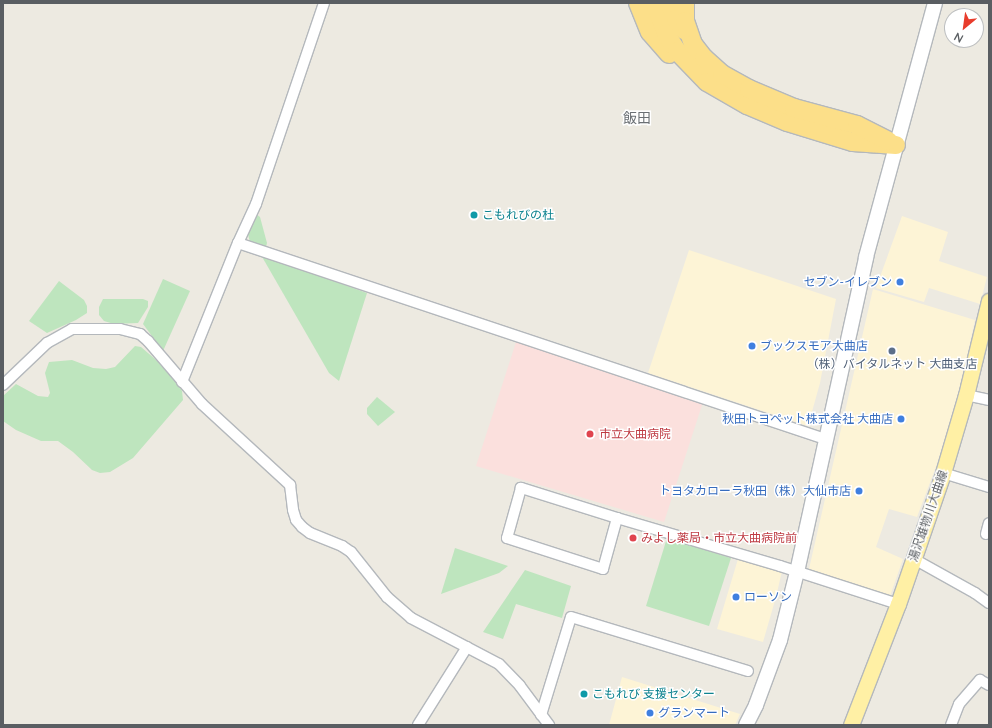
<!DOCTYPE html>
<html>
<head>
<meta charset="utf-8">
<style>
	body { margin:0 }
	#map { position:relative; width:992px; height:728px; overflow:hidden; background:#edeae1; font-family:Lato,"Noto Sans JP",sans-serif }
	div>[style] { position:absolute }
	.commercial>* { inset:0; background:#fdf4d6 }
	.medical>* { inset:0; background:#fbe0dd }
	.green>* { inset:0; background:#bee5be }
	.roads { filter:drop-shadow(1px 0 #b4b8bc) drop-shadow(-1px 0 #b4b8bc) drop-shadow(0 1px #b4b8bc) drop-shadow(0 -1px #b4b8bc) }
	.street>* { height:10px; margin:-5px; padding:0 5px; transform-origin:5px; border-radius:5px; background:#fff }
	.secondary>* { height:14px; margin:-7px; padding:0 7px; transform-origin:7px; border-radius:7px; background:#fff }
	.primary>* { height:15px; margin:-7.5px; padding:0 7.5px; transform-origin:7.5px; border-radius:7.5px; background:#fff0a5 }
	.highway>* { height:18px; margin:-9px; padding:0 9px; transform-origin:9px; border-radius:9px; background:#fcdf89 }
	.dots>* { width:11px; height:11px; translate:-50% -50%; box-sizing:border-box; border:2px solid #fff; border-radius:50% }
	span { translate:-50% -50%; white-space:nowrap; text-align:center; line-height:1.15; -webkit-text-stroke:3px #fff; paint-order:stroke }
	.culture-label { font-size:12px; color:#0d838f }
	.left { translate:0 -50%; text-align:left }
	.shop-label { font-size:12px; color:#366cbe }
	.right { translate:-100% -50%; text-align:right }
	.service-label { font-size:12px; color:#4e5e75 }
	.health-label { font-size:12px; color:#be3a42 }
	.street-label { font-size:12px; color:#5a5e62 }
	.quarter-label { font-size:14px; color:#6b7074 }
	.frame { position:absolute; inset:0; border:4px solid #5a5e62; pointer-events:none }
	.north { position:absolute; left:944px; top:8px; width:40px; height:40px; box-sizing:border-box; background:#fff; border:1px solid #bdbfc0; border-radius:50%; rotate:209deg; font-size:11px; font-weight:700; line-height:16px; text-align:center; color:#5a5e62 }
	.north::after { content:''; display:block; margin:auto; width:14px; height:18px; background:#e83c2c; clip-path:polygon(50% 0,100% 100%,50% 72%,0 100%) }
</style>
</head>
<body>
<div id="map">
	<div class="commercial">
		<i style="clip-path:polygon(902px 216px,948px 232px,939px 261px,987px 277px,980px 304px,929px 288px,924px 302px,876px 288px)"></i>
		<i style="clip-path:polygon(689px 250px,836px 299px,820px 383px,808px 426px,648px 373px)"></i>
		<i style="clip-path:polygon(873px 289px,975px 320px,959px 394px,937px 464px,917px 517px,889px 509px,876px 547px,903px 559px,890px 596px,809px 569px)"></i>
		<i style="clip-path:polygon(738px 559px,782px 571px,776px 597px,763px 642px,717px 629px)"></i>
		<i style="clip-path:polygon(622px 677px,740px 714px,735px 725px,609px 725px)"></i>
	</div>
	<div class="medical">
		<i style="clip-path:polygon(517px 339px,703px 402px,664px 522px,476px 466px)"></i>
	</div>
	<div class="green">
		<i style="clip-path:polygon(256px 214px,260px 217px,267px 243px,266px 247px,250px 242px,247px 231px)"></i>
		<i style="clip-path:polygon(261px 255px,367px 293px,339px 381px,329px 373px)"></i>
		<i style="clip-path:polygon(163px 279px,190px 291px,163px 351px,143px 324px)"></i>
		<i style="clip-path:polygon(59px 281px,84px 300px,87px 306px,87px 313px,76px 320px,47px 333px,29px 321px)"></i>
		<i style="clip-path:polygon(103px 299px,143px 299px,148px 301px,148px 307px,138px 323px,114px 324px,104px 321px,99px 315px,99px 307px)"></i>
		<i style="clip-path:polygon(135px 346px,141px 347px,155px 359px,178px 384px,182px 391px,183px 400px,133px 458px,110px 472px,100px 473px,92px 470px,73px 452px,58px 441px,41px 441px,16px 430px,3px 421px,3px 396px,16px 384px,38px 396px,48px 397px,50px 393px,45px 373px,49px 362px,72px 360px,93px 368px,106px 369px,115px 367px)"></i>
		<i style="clip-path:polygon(377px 397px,395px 412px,378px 426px,367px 414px,367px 408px)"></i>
		<i style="clip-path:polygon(667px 538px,731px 558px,709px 626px,646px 606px)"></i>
		<i style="clip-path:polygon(455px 548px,508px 566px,499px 573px,441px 594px)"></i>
		<i style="clip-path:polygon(525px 570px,571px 586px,562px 618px,516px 604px,503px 639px,483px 632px)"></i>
	</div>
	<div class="roads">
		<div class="street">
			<i style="left:238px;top:243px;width:619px;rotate:18.46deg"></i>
			<i style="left:182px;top:382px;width:150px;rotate:-68.1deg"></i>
			<i style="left:238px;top:243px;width:43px;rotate:-65.2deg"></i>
			<i style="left:256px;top:204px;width:212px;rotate:-71.3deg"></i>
			<i style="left:3px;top:385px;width:61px;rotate:-43.7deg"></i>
			<i style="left:47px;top:343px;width:29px;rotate:-29deg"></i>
			<i style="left:72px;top:329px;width:48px"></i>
			<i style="left:120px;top:329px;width:21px;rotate:14deg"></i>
			<i style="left:140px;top:334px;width:11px;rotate:41deg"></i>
			<i style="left:148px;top:341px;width:83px;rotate:49.4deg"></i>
			<i style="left:202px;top:404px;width:120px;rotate:42.6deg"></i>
			<i style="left:290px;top:485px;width:25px;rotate:83deg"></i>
			<i style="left:293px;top:510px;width:10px;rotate:73deg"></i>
			<i style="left:296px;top:520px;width:9px;rotate:49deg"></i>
			<i style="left:302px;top:527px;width:10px;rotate:37deg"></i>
			<i style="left:310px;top:533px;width:35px;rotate:22deg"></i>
			<i style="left:342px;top:546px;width:11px;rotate:34deg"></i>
			<i style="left:351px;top:552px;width:58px;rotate:51.3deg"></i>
			<i style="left:387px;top:597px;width:32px;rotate:41deg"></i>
			<i style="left:411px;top:618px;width:99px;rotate:27.6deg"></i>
			<i style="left:499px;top:664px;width:30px;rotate:46deg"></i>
			<i style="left:520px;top:686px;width:49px;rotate:53.4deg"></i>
			<i style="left:966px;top:395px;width:24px;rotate:12deg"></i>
			<i style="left:943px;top:473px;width:48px;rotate:16.9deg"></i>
			<i style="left:617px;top:518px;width:101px;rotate:-162.6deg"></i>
			<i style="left:521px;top:488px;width:52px;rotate:105.6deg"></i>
			<i style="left:507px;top:538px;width:101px;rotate:17.9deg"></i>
			<i style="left:603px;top:569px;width:53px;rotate:-74.6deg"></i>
			<i style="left:617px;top:518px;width:170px;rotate:16.4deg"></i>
			<i style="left:780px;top:566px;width:124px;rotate:17.9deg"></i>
			<i style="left:986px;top:534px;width:11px;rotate:-75deg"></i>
			<i style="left:914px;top:559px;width:70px;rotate:29.1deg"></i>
			<i style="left:975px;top:593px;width:17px;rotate:36deg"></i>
			<i style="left:541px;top:715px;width:102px;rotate:-73deg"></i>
			<i style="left:571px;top:617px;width:185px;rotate:17deg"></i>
			<i style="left:418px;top:725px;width:92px;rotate:-57.9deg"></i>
			<i style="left:951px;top:725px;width:22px;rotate:-69deg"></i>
			<i style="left:959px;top:704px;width:32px;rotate:-49deg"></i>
			<i style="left:980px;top:680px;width:10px;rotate:29deg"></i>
		</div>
		<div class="secondary">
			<i style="left:746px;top:725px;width:22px;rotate:-63deg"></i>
			<i style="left:756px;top:705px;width:69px;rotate:-69.7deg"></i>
			<i style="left:780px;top:640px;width:70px;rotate:-76deg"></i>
			<i style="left:797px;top:572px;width:322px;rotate:-77.6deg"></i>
			<i style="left:866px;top:257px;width:263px;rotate:-74.8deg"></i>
		</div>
		<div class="primary">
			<i style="left:851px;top:725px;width:130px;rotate:-68.8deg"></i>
			<i style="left:898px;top:604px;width:139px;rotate:-71deg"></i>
			<i style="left:943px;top:473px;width:81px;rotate:-73.6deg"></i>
			<i style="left:966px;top:395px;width:97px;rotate:-76.3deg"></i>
		</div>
		<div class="highway">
			<i style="left:638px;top:3px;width:31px;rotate:68deg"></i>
			<i style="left:650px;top:32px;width:29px;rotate:49deg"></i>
			<i style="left:655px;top:3px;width:33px;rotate:70deg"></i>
			<i style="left:666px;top:34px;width:20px;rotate:57deg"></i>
			<i style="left:677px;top:51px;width:43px;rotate:45.9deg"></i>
			<i style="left:707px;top:82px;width:46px;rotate:29.9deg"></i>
			<i style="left:747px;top:105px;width:43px;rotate:23deg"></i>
			<i style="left:787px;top:122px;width:69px;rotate:16.9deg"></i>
			<i style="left:853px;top:142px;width:43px;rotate:4deg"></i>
			<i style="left:669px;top:3px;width:17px;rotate:66deg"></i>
			<i style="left:676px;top:19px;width:14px;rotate:54deg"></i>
			<i style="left:685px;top:3px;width:18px;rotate:90deg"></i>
			<i style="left:685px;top:21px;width:24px;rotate:71deg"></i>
			<i style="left:693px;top:44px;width:18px;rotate:52deg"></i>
			<i style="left:704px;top:58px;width:24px;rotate:42deg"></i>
			<i style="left:722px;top:74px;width:31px;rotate:29deg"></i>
			<i style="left:749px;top:89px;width:49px;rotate:22.9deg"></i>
			<i style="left:794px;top:108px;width:65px;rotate:15.1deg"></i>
			<i style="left:857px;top:125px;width:35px;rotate:27deg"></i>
		</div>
	</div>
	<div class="dots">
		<i style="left:474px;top:215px;background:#0f9aa8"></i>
		<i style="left:900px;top:282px;background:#3f7fe0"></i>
		<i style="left:752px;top:346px;background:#3f7fe0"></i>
		<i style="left:892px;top:351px;background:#5c6f8a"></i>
		<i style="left:901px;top:419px;background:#3f7fe0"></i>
		<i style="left:590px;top:434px;background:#e0444e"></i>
		<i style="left:859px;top:491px;background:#3f7fe0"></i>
		<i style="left:633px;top:538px;background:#e0444e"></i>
		<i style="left:736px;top:597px;background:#3f7fe0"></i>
		<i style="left:584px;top:694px;background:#0f9aa8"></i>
		<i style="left:650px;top:713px;background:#3f7fe0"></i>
	</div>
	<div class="culture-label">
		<span class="left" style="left:482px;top:215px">こもれびの杜</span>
		<span class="left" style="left:592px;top:694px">こもれび 支援センター</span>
	</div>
	<div class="shop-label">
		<span class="right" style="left:892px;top:282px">セブン-イレブン</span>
		<span class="left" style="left:760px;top:346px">ブックスモア大曲店</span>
		<span class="right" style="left:893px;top:419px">秋田トヨペット株式会社 大曲店</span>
		<span class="right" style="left:851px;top:491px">トヨタカローラ秋田（株）大仙市店</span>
		<span class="left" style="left:744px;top:597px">ローソン</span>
		<span class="left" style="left:658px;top:713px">グランマート</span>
	</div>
	<div class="service-label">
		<span style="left:892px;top:364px">（株）バイタルネット 大曲支店</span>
	</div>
	<div class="health-label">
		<span class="left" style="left:599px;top:434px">市立大曲病院</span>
		<span class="left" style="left:641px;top:538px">みよし薬局・市立大曲病院前</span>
	</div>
	<div class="street-label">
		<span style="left:928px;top:516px;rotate:-71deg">湯沢雄物川大曲線</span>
	</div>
	<div class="quarter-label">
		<span style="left:637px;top:118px">飯田</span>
	</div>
	<div class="frame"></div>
	<div class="north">N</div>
</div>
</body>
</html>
